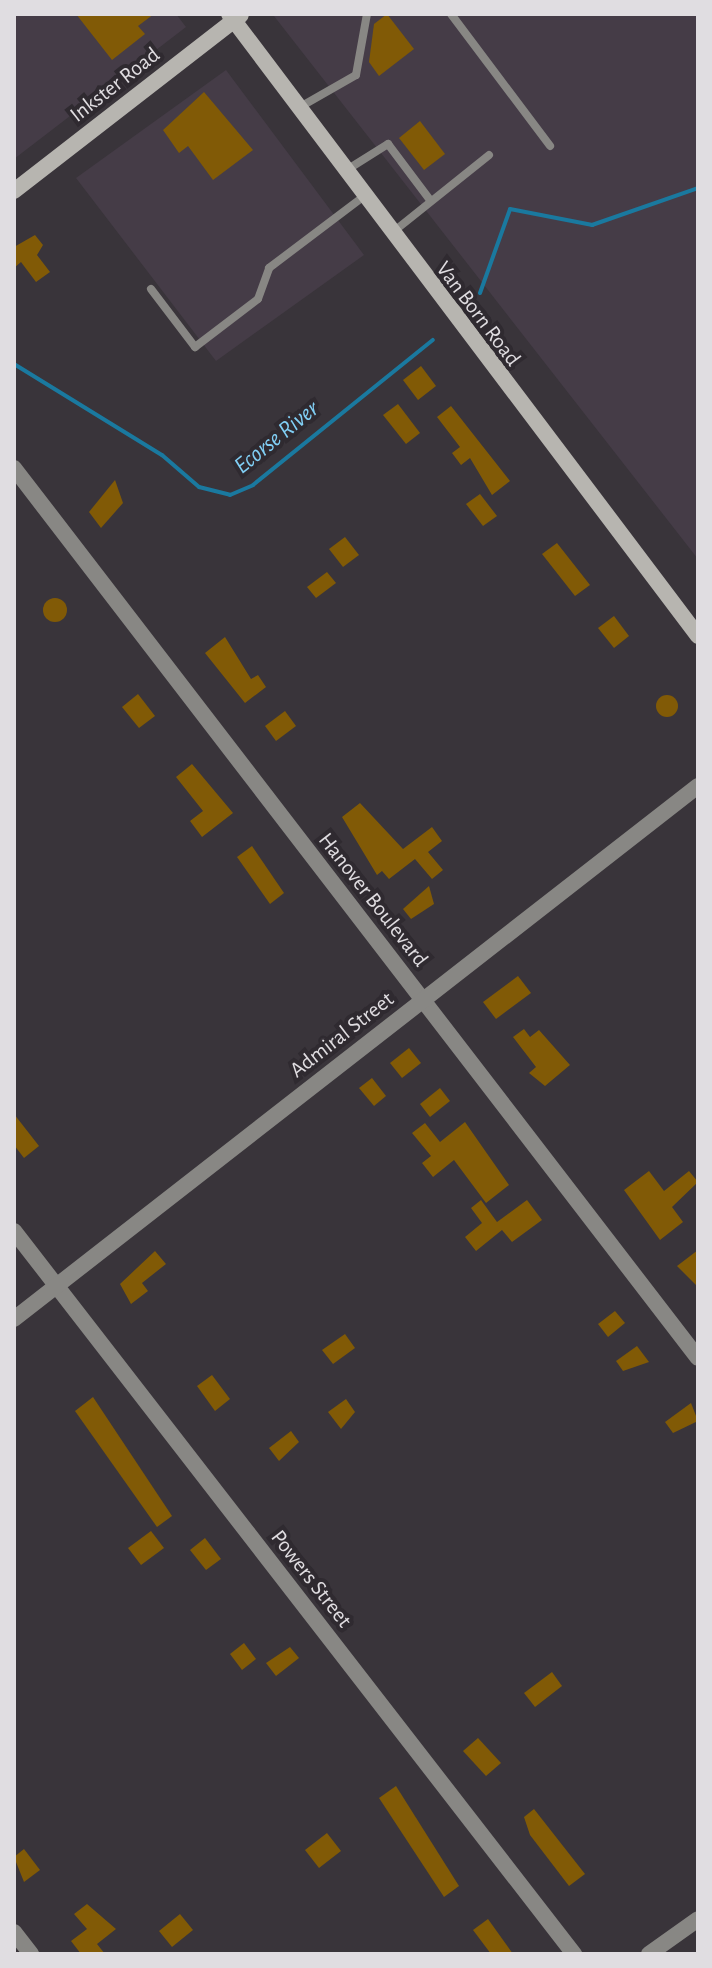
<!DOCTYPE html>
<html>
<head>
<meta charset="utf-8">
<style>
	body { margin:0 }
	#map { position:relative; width:712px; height:1968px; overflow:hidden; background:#39343a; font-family:"Alegreya Sans",sans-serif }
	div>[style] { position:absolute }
	.built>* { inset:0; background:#453c47 }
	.stream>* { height:4px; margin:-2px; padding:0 2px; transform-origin:2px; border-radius:2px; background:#1a799f }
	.building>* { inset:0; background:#815a06 }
	.round { border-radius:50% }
	.lane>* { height:8px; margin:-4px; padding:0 4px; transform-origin:4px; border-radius:4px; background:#888784 }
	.street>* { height:16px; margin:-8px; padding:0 8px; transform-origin:8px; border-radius:8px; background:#888784 }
	.secondary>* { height:16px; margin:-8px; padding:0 8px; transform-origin:8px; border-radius:8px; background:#b7b5b0 }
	span { translate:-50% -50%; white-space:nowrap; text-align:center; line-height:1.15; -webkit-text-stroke:8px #2f2a30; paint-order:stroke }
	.street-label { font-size:22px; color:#e0dde1 }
	.water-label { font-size:24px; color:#81cff5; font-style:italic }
	.frame { position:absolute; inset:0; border:16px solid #e0dde1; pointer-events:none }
</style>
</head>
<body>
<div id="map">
	<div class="built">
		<i style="clip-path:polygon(14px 14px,176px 14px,186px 27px,14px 159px)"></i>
		<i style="clip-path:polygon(698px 14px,698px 559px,274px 16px)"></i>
		<i style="clip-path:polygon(226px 70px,364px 255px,216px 361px,76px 178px)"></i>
	</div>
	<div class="stream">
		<i style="left:480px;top:293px;width:89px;rotate:-70.3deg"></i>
		<i style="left:510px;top:209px;width:84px;rotate:11deg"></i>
		<i style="left:592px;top:225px;width:112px;rotate:-19.2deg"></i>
		<i style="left:14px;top:364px;width:174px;rotate:31.6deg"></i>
		<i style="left:162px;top:455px;width:49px;rotate:40.9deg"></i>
		<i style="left:199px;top:487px;width:32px;rotate:14deg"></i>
		<i style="left:230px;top:495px;width:25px;rotate:-23deg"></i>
		<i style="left:253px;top:485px;width:231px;rotate:-38.9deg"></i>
	</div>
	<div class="building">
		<i style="clip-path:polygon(76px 14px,154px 14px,138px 26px,145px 34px,112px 60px)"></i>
		<i style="clip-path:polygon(387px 14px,414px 49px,379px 76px,369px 62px,374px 24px)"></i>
		<i style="clip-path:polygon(204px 92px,253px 150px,213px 180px,188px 146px,179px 153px,163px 130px)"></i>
		<i style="clip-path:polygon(420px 121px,445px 154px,424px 170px,399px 138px)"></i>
		<i style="clip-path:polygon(35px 235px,43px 245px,37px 255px,50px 272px,36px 282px,21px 262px,14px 268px,14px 247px)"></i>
		<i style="clip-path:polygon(421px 366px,436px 386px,418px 400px,403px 380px)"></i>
		<i style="clip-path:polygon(398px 404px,420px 433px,406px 444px,383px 415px)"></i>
		<i style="clip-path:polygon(451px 406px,510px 481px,492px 495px,470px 458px,461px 465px,452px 453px,460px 447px,437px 417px)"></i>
		<i style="clip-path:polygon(115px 480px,123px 503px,101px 528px,89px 512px)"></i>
		<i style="clip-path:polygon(480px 494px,497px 516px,483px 526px,466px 504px)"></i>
		<i style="clip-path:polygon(345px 537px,359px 555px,343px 567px,329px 549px)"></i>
		<i style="clip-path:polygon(557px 543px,590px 585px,575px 596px,542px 554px)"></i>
		<i style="clip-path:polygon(327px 572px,336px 583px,316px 598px,307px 587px)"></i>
		<i class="round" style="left:43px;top:598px;width:24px;height:24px"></i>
		<i style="clip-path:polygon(614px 616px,629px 636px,614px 648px,598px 628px)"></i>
		<i style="clip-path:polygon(225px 637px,251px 679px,258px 675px,266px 687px,245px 703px,205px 653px)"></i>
		<i style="clip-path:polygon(138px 694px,155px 716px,139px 728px,122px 707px)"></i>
		<i class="round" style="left:656px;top:695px;width:22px;height:22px"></i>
		<i style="clip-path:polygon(285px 711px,296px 726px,276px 741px,265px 726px)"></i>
		<i style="clip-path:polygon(192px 764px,233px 813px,202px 837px,190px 821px,203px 811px,176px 777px)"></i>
		<i style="clip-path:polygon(360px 803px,403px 849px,432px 827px,442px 841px,428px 852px,443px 870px,432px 879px,415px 859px,389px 879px,382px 871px,377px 875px,342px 817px)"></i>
		<i style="clip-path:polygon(252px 846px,284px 893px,270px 904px,237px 857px)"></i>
		<i style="clip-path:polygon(429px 886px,434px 904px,411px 919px,403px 909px)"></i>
		<i style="clip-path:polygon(518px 976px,531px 993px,496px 1019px,483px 1002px)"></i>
		<i style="clip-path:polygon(524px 1029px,530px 1037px,539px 1030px,570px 1065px,545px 1086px,529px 1073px,536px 1067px,513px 1037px)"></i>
		<i style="clip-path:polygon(409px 1048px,421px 1063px,402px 1078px,390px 1063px)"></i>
		<i style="clip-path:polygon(372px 1078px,386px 1096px,374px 1106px,359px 1088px)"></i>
		<i style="clip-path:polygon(440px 1088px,450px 1101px,430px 1117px,420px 1104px)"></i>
		<i style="clip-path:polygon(14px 1114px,39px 1146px,24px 1158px,14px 1145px)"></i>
		<i style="clip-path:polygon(465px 1122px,509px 1185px,486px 1203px,454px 1160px,433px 1177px,422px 1163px,431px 1156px,412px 1133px,425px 1123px,440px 1142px)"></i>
		<i style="clip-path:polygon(649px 1171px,664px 1191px,689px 1171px,698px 1182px,672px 1207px,683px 1222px,660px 1240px,624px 1190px)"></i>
		<i style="clip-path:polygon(481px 1200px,497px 1222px,527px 1200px,542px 1220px,512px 1242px,502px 1230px,476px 1251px,465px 1237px,482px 1223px,471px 1208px)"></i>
		<i style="clip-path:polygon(698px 1250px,698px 1287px,677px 1266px)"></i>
		<i style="clip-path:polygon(155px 1251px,166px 1264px,142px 1283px,148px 1291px,131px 1304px,120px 1284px)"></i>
		<i style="clip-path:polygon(615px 1311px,625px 1323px,608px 1337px,598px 1324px)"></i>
		<i style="clip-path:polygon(345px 1334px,355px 1348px,333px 1364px,322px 1350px)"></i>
		<i style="clip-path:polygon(637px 1346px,649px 1362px,623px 1371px,616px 1361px)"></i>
		<i style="clip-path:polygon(212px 1375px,230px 1399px,215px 1411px,197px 1386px)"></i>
		<i style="clip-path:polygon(93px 1397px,172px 1516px,157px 1527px,75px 1411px)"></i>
		<i style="clip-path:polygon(346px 1399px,355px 1412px,341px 1429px,328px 1412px)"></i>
		<i style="clip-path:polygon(691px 1403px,698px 1421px,673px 1433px,665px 1422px)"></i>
		<i style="clip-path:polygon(291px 1431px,299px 1442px,279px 1461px,269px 1448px)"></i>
		<i style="clip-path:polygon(151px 1531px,164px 1548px,141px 1565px,128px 1548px)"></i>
		<i style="clip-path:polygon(205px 1538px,221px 1559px,206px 1570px,190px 1550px)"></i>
		<i style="clip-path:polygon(244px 1643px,256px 1659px,242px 1670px,230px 1654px)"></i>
		<i style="clip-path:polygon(290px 1647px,299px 1658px,276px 1676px,266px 1663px)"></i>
		<i style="clip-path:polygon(552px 1672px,562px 1686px,535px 1707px,524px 1693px)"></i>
		<i style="clip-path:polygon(478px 1738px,501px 1763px,486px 1776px,463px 1751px)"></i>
		<i style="clip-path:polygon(396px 1786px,459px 1886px,444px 1897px,379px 1798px)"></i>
		<i style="clip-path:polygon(534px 1809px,585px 1874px,569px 1886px,530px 1835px,524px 1817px)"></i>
		<i style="clip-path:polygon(327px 1833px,341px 1851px,319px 1868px,305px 1850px)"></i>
		<i style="clip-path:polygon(24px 1849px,40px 1870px,24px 1882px,14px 1857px)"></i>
		<i style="clip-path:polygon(87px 1904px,116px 1929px,97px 1944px,105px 1954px,81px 1954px,71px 1941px,87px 1929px,74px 1914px)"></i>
		<i style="clip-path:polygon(180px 1914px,193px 1930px,172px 1947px,159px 1931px)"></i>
		<i style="clip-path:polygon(488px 1919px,513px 1954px,491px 1954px,473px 1930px)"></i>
	</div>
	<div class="lane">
		<i style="left:451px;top:14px;width:165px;rotate:53.1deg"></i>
		<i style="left:300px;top:107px;width:64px;rotate:-29.7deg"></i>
		<i style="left:356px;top:75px;width:62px;rotate:-79.8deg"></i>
		<i style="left:345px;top:171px;width:51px;rotate:-32.1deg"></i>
		<i style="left:388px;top:144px;width:70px;rotate:53.1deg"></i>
		<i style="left:393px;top:232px;width:123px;rotate:-38.7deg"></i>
		<i style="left:151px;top:289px;width:73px;rotate:52.8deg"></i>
		<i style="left:195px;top:347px;width:79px;rotate:-37.3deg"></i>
		<i style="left:258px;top:299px;width:33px;rotate:-70deg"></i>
		<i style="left:269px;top:268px;width:118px;rotate:-37.1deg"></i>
	</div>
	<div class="street">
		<i style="left:14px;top:468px;width:1122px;rotate:52.46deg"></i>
		<i style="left:14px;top:1231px;width:915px;rotate:52.24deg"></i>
		<i style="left:14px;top:1319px;width:867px;rotate:-37.93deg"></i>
		<i style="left:14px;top:1932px;width:28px;rotate:52deg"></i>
		<i style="left:649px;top:1954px;width:60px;rotate:-35.5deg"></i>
	</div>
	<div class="secondary">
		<i style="left:229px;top:14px;width:779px;rotate:52.98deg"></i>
		<i style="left:14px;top:191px;width:287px;rotate:-37.8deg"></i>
	</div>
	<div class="street-label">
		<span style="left:115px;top:85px;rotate:-38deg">Inkster Road</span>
		<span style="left:478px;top:314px;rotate:53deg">Van Born Road</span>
		<span style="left:373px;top:900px;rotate:52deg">Hanover Boulevard</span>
		<span style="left:342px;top:1035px;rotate:-38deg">Admiral Street</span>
		<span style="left:311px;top:1579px;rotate:52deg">Powers Street</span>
	</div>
	<div class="water-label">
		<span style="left:277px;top:438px;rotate:-39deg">Ecorse River</span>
	</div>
	<div class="frame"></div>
</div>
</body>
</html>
